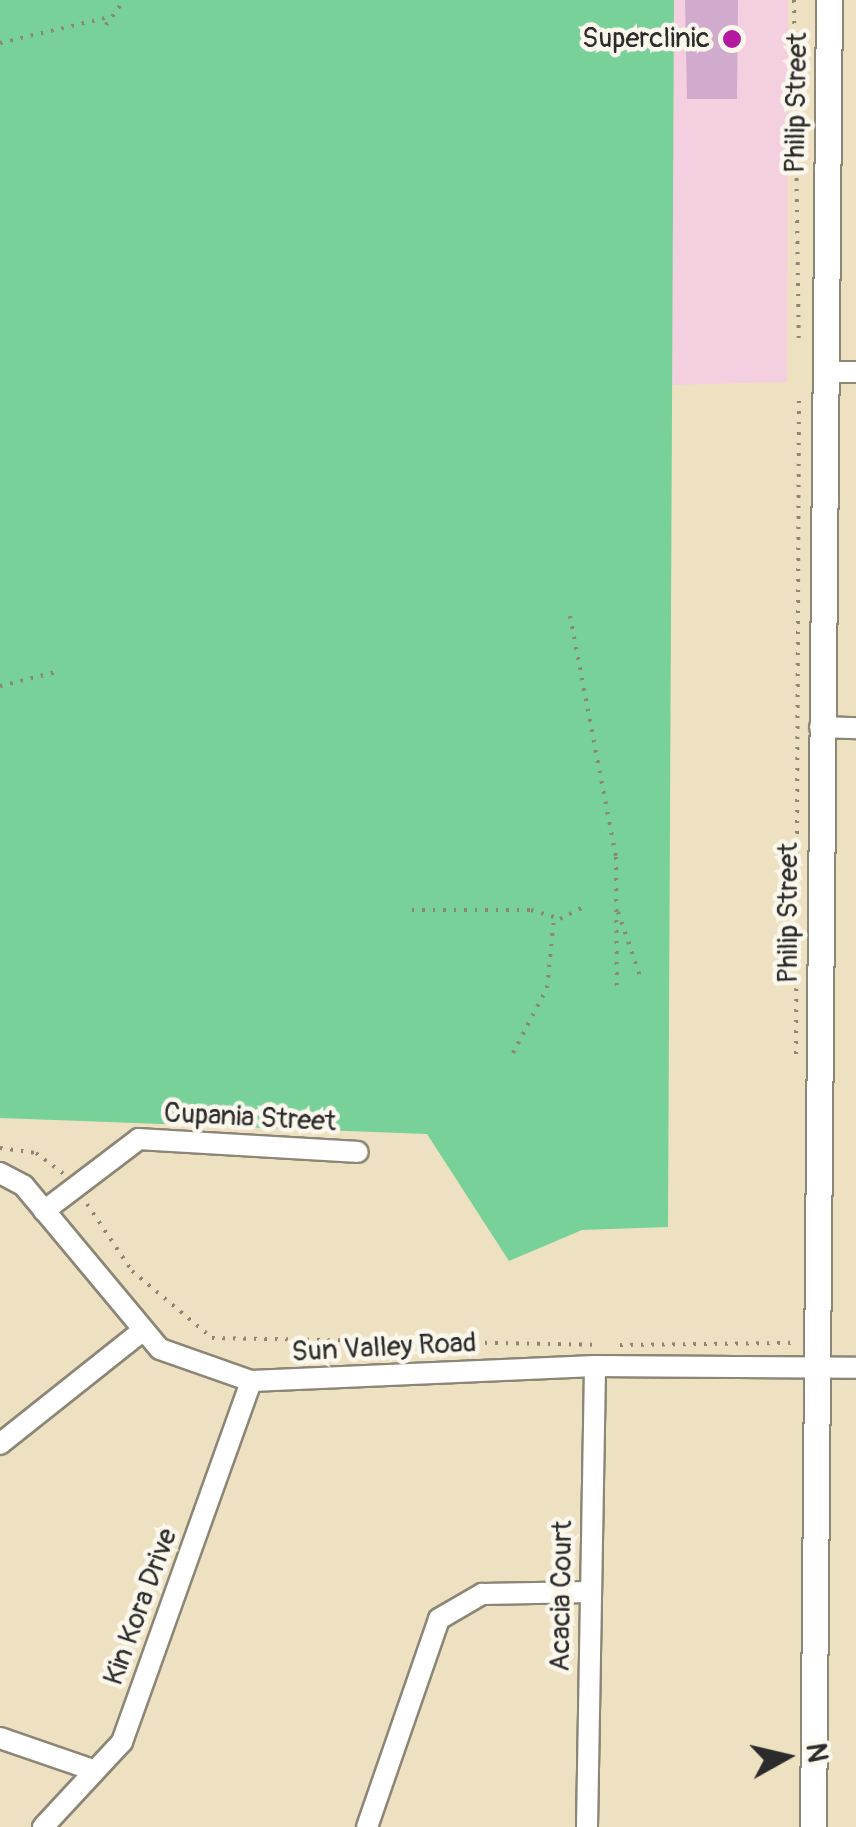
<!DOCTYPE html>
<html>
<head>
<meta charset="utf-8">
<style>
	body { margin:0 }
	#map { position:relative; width:856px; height:1827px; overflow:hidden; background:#eee1c2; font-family:Pangolin,sans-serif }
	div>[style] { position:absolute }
	.built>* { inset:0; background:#f3cfe0 }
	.green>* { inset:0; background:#77d198 }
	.building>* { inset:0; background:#d0abcd }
	.path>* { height:4px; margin-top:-2px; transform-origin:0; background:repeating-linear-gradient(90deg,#8c8676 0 2.5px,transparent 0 10.5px) }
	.roads { filter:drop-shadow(2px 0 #8c8676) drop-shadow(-2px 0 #8c8676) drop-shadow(0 2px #8c8676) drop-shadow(0 -2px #8c8676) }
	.minor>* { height:20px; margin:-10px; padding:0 10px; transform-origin:10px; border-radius:10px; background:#fff }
	.major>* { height:25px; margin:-12.5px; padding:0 12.5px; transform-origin:12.5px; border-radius:12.5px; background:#fff }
	.dots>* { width:28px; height:28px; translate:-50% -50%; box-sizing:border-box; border:5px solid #fbf7ec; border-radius:50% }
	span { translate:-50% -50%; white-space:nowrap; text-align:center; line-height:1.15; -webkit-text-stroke:9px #fbf7ec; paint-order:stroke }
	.poi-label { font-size:28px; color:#2b2b2b }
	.right { translate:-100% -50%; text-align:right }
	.street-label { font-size:28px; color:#2b2b2b }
	.north { position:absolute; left:736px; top:1707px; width:100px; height:100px; -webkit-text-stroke:8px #fbf7ec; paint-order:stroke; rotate:82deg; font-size:28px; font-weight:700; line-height:40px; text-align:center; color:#2b2b2b }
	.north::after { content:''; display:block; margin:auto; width:35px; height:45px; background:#2b2b2b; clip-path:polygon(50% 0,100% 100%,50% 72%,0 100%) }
</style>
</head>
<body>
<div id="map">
	<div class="built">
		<i style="clip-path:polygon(674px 0,788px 0,787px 382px,672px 385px)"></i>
	</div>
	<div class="green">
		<i style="clip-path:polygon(0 0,674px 0,668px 1227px,582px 1230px,509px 1261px,427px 1134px,0 1118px)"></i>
	</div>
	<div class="building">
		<i style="clip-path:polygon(685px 0,738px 0,737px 99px,687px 99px)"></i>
	</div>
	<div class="path">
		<i style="left:794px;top:0;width:345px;rotate:89.2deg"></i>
		<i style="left:106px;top:25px;width:31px;rotate:-54deg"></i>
		<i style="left:0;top:43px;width:116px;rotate:-13.4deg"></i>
		<i style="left:570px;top:616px;width:245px;rotate:79.2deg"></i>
		<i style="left:616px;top:857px;width:134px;rotate:89.6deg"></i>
		<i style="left:0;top:686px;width:62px;rotate:-14deg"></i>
		<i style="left:412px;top:910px;width:119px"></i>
		<i style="left:531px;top:910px;width:30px;rotate:17deg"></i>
		<i style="left:560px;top:919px;width:27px;rotate:-27deg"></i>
		<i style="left:618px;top:912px;width:68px;rotate:71deg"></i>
		<i style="left:513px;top:1053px;width:73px;rotate:-62.4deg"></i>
		<i style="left:547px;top:988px;width:70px;rotate:-84.3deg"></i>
		<i style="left:796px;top:1054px;width:653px;rotate:-89.74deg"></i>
		<i style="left:0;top:1148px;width:36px;rotate:8deg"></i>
		<i style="left:36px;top:1153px;width:34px;rotate:37deg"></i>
		<i style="left:87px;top:1204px;width:81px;rotate:56.1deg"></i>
		<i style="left:132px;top:1271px;width:104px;rotate:39.9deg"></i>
		<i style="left:212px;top:1338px;width:384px;rotate:1deg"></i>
		<i style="left:620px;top:1345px;width:175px;rotate:-0.7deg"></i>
	</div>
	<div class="roads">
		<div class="minor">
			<i style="left:825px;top:372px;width:31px"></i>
			<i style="left:820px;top:727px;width:36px;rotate:2deg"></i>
			<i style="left:0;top:1173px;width:27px;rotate:28deg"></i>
			<i style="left:24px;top:1186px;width:212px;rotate:50.2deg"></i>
			<i style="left:160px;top:1349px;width:96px;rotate:19.4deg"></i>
			<i style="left:251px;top:1381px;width:344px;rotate:-2.5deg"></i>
			<i style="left:595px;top:1366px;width:261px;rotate:0.4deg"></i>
			<i style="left:44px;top:1211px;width:119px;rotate:-37.2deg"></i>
			<i style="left:139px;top:1139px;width:219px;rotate:3.4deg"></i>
			<i style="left:0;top:1444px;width:181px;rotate:-38.5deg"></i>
			<i style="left:0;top:1738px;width:98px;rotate:19deg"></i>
			<i style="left:43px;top:1827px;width:116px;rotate:-47.1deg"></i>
			<i style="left:122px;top:1742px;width:383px;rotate:-70.3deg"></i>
			<i style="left:367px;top:1827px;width:220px;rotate:-70.9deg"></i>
			<i style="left:439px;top:1619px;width:50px;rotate:-30.2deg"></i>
			<i style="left:482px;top:1594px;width:107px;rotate:-1.1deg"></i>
			<i style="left:587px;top:1827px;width:461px;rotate:-89deg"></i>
		</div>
		<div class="major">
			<i style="left:813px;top:1827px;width:1827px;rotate:-89.5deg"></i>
		</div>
	</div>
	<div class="dots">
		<i style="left:732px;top:39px;background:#b5179e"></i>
	</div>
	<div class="poi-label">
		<span class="right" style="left:710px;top:39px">Superclinic</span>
	</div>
	<div class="street-label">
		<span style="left:797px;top:103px;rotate:-89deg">Philip Street</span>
		<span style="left:789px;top:913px;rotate:-90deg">Philip Street</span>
		<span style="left:250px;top:1118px;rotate:3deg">Cupania Street</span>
		<span style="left:384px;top:1348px;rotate:-3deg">Sun Valley Road</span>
		<span style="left:562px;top:1596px;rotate:-89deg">Acacia Court</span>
		<span style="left:141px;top:1607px;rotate:-70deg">Kin Kora Drive</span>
	</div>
	<div class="north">N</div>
</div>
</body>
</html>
